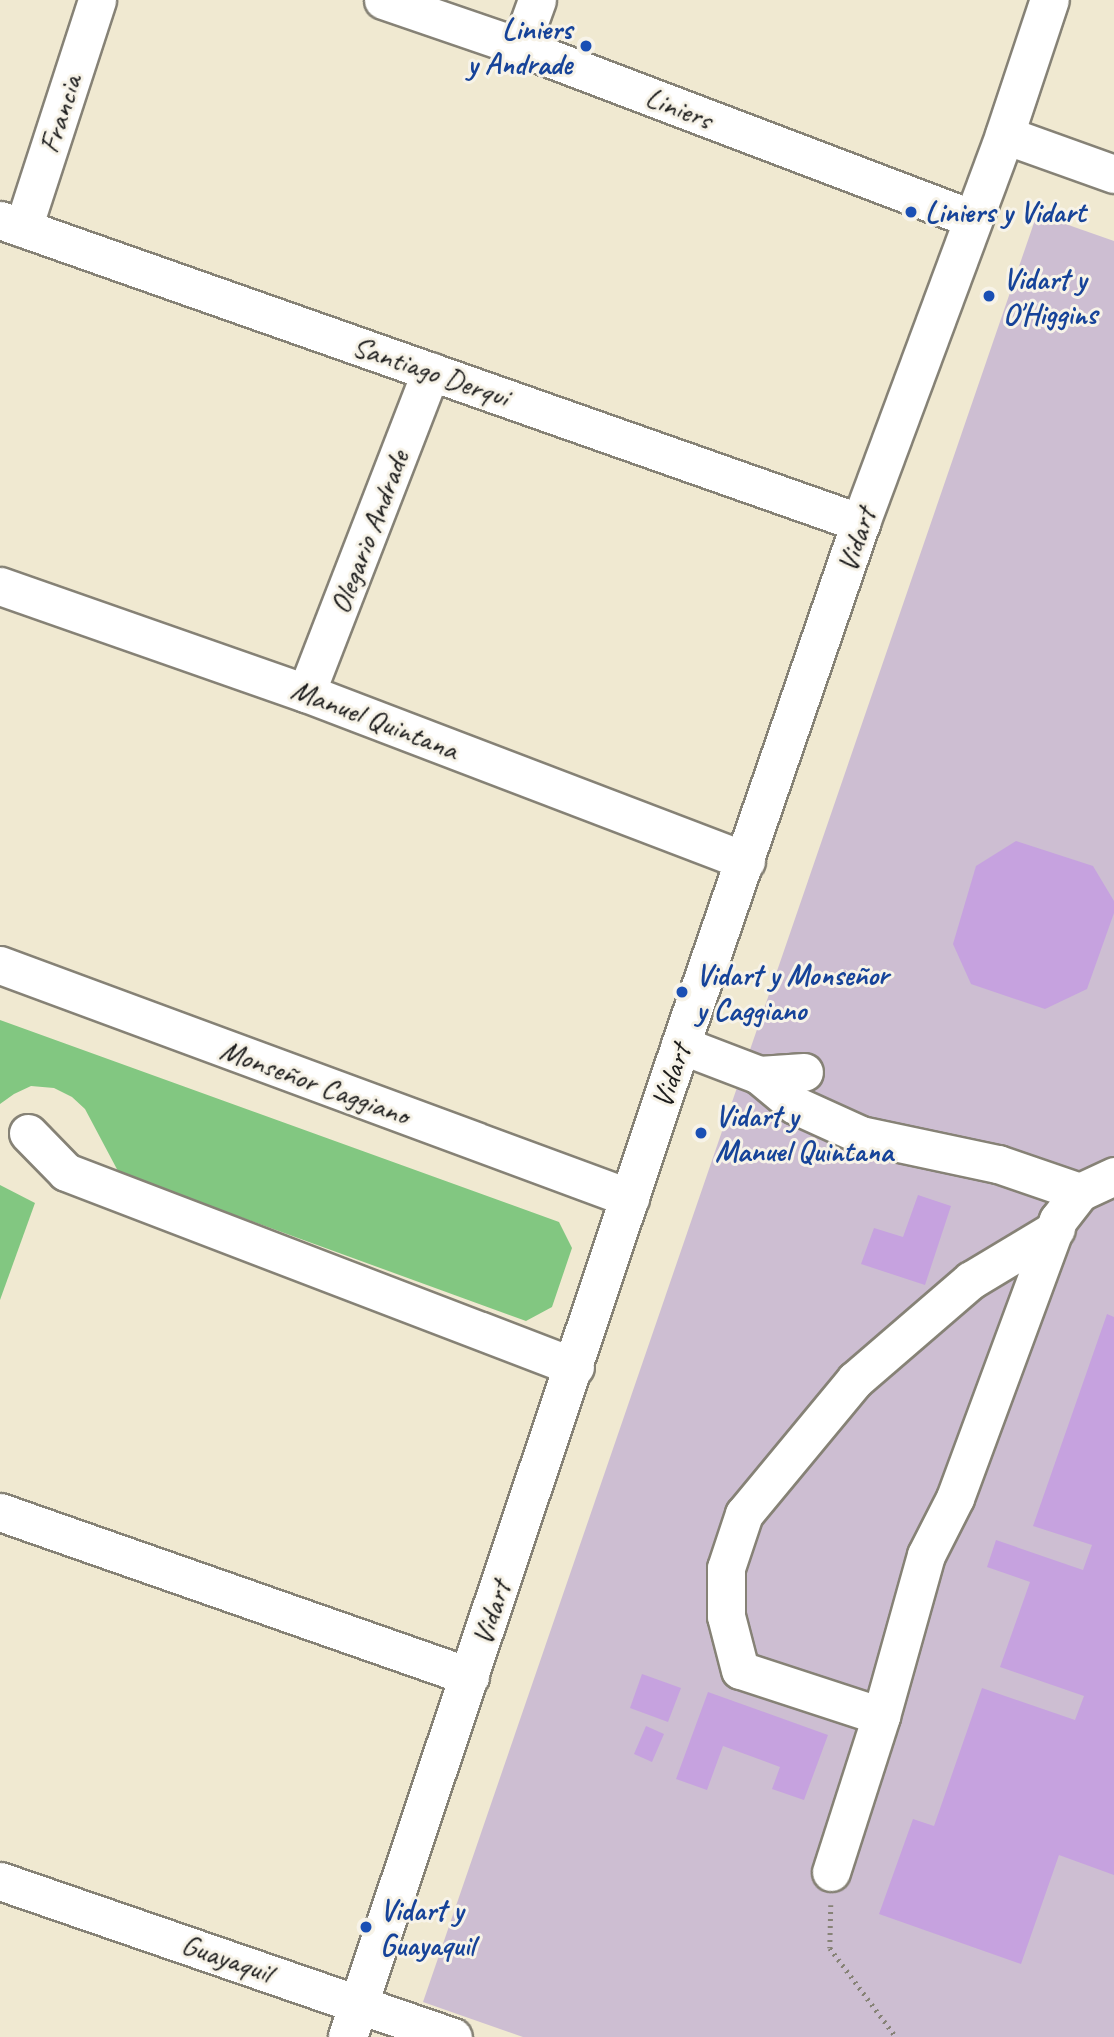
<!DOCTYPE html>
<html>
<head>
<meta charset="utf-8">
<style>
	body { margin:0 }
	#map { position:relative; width:1114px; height:2037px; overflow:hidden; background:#f0e9d1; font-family:Caveat,sans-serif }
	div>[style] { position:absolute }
	.industrial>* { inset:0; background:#cdbed2 }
	.green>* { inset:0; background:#82c781 }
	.building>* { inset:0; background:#c6a2df }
	.path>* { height:4.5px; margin-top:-2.25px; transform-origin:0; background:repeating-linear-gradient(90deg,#868276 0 2px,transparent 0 7px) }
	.roads { filter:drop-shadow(2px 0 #868276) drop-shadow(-2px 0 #868276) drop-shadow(0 2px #868276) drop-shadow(0 -2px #868276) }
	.minor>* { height:37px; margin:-18.5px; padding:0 18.5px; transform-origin:18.5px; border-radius:18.5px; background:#fff }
	.tertiary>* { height:38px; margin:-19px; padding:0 19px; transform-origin:19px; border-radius:19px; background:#fff }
	.dots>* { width:19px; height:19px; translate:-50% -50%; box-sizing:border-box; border:4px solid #f7f3e8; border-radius:50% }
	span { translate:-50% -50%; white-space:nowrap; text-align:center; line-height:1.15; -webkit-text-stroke:6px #f7f3e8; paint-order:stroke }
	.transit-label { font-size:30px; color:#164399; font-weight:700 }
	.right { translate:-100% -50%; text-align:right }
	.left { translate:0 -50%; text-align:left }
	.street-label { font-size:30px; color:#1c1c1c }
</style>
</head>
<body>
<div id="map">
	<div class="industrial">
		<i style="clip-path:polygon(1037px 214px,1114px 241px,1114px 2037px,523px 2037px,423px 2002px)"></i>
	</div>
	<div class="green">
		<i style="clip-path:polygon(0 1020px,559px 1222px,572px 1248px,552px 1307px,526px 1321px,119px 1173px,85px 1109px,72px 1097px,54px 1088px,31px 1086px,14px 1094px,0 1104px)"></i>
		<i style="clip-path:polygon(0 1185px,35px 1203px,0 1300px)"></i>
	</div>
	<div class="building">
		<i style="clip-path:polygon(1016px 841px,1093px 866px,1114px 901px,1114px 913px,1087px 989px,1045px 1009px,971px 984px,953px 944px,976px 866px)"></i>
		<i style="clip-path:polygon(918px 1195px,951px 1206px,925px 1285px,861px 1264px,874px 1228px,903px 1237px)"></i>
		<i style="clip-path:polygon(1107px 1314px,1114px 1317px,1114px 1875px,1059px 1855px,1021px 1964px,879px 1914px,913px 1819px,934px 1826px,982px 1688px,1075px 1720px,1084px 1696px,1000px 1667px,1030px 1582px,987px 1567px,996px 1540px,1083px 1570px,1092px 1545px,1033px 1526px)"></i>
		<i style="clip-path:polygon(642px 1674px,681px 1688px,668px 1722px,630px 1708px)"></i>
		<i style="clip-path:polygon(708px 1692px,828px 1735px,804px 1800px,772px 1789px,780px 1767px,723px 1746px,707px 1790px,676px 1779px)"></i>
		<i style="clip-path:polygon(646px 1726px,664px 1734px,652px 1762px,634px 1754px)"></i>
	</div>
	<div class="path">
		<i style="left:831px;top:1905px;width:43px;rotate:91.3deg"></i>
		<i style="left:830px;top:1948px;width:111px;rotate:53.4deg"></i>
	</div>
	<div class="roads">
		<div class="minor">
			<i style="left:383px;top:0;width:145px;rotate:18.9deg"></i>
			<i style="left:520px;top:47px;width:485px;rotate:20.8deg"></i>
			<i style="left:520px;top:47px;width:50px;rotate:-70.1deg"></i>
			<i style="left:1005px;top:135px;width:116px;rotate:19.7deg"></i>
			<i style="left:0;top:220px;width:913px;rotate:19.39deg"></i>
			<i style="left:23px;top:228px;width:240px;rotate:-72deg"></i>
			<i style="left:0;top:586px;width:324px;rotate:19.3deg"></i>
			<i style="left:306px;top:693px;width:471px;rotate:20.9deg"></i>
			<i style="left:306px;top:693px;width:345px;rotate:-68.8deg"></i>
			<i style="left:0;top:965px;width:672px;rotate:20.3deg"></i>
			<i style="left:681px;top:1045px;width:84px;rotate:21deg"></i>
			<i style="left:759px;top:1075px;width:47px;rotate:39.8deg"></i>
			<i style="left:795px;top:1105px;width:72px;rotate:24.4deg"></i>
			<i style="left:861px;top:1135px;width:140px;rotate:12deg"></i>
			<i style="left:998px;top:1164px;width:87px;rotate:18.9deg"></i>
			<i style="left:1080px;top:1192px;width:38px;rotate:-25deg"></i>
			<i style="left:759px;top:1075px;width:45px;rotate:-3.8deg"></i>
			<i style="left:28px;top:1133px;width:54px;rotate:45.7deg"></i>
			<i style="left:66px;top:1172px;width:545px;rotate:20.96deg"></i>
			<i style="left:0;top:1512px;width:498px;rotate:19.3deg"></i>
			<i style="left:881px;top:1716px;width:148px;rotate:-161.9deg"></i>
			<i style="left:740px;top:1670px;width:56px;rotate:-104.5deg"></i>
			<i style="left:726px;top:1616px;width:48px;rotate:-90deg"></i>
			<i style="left:726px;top:1568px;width:57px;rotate:-71.6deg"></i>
			<i style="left:744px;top:1514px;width:174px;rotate:-50.4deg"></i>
			<i style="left:855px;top:1380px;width:153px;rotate:-40.8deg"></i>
			<i style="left:971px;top:1280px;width:99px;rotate:-31deg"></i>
			<i style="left:831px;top:1872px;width:164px;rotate:-72.2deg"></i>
			<i style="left:881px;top:1716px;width:167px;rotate:-74.4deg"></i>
			<i style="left:926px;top:1555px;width:64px;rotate:-63deg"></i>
			<i style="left:955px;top:1498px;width:296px;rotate:-69.7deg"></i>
			<i style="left:1058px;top:1220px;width:36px;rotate:-52deg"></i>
			<i style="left:0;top:1881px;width:479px;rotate:19deg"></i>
		</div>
		<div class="tertiary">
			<i style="left:348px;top:2037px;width:1046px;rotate:-71.44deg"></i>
			<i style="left:681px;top:1045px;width:552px;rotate:-70.97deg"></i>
			<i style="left:861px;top:523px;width:414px;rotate:-69.6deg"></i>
			<i style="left:1005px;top:135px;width:142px;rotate:-71.6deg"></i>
		</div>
	</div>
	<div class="dots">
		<i style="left:586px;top:46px;background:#1a4fb4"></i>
		<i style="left:911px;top:212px;background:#1a4fb4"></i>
		<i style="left:989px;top:296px;background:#1a4fb4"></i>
		<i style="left:682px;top:992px;background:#1a4fb4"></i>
		<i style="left:701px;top:1133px;background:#1a4fb4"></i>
		<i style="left:366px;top:1927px;background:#1a4fb4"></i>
	</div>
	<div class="transit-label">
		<span class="right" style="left:572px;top:46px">Liniers<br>y Andrade</span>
		<span class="left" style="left:925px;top:212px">Liniers y Vidart</span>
		<span class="left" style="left:1003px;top:296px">Vidart y<br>O'Higgins</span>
		<span class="left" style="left:696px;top:992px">Vidart y Monseñor<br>y Caggiano</span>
		<span class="left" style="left:715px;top:1133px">Vidart y<br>Manuel Quintana</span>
		<span class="left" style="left:380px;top:1927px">Vidart y<br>Guayaquil</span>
	</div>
	<div class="street-label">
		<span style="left:679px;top:108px;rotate:21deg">Liniers</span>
		<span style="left:60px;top:114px;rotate:-72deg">Francia</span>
		<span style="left:431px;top:371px;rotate:19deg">Santiago Derqui</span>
		<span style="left:369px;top:532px;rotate:-69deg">Olegario Andrade</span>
		<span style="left:856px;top:540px;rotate:-71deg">Vidart</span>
		<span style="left:375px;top:719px;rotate:21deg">Manuel Quintana</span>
		<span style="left:671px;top:1076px;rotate:-71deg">Vidart</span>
		<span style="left:315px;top:1082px;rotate:20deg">Monseñor Caggiano</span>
		<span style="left:491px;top:1613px;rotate:-71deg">Vidart</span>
		<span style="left:227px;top:1958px;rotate:19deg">Guayaquil</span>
	</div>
</div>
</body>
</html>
